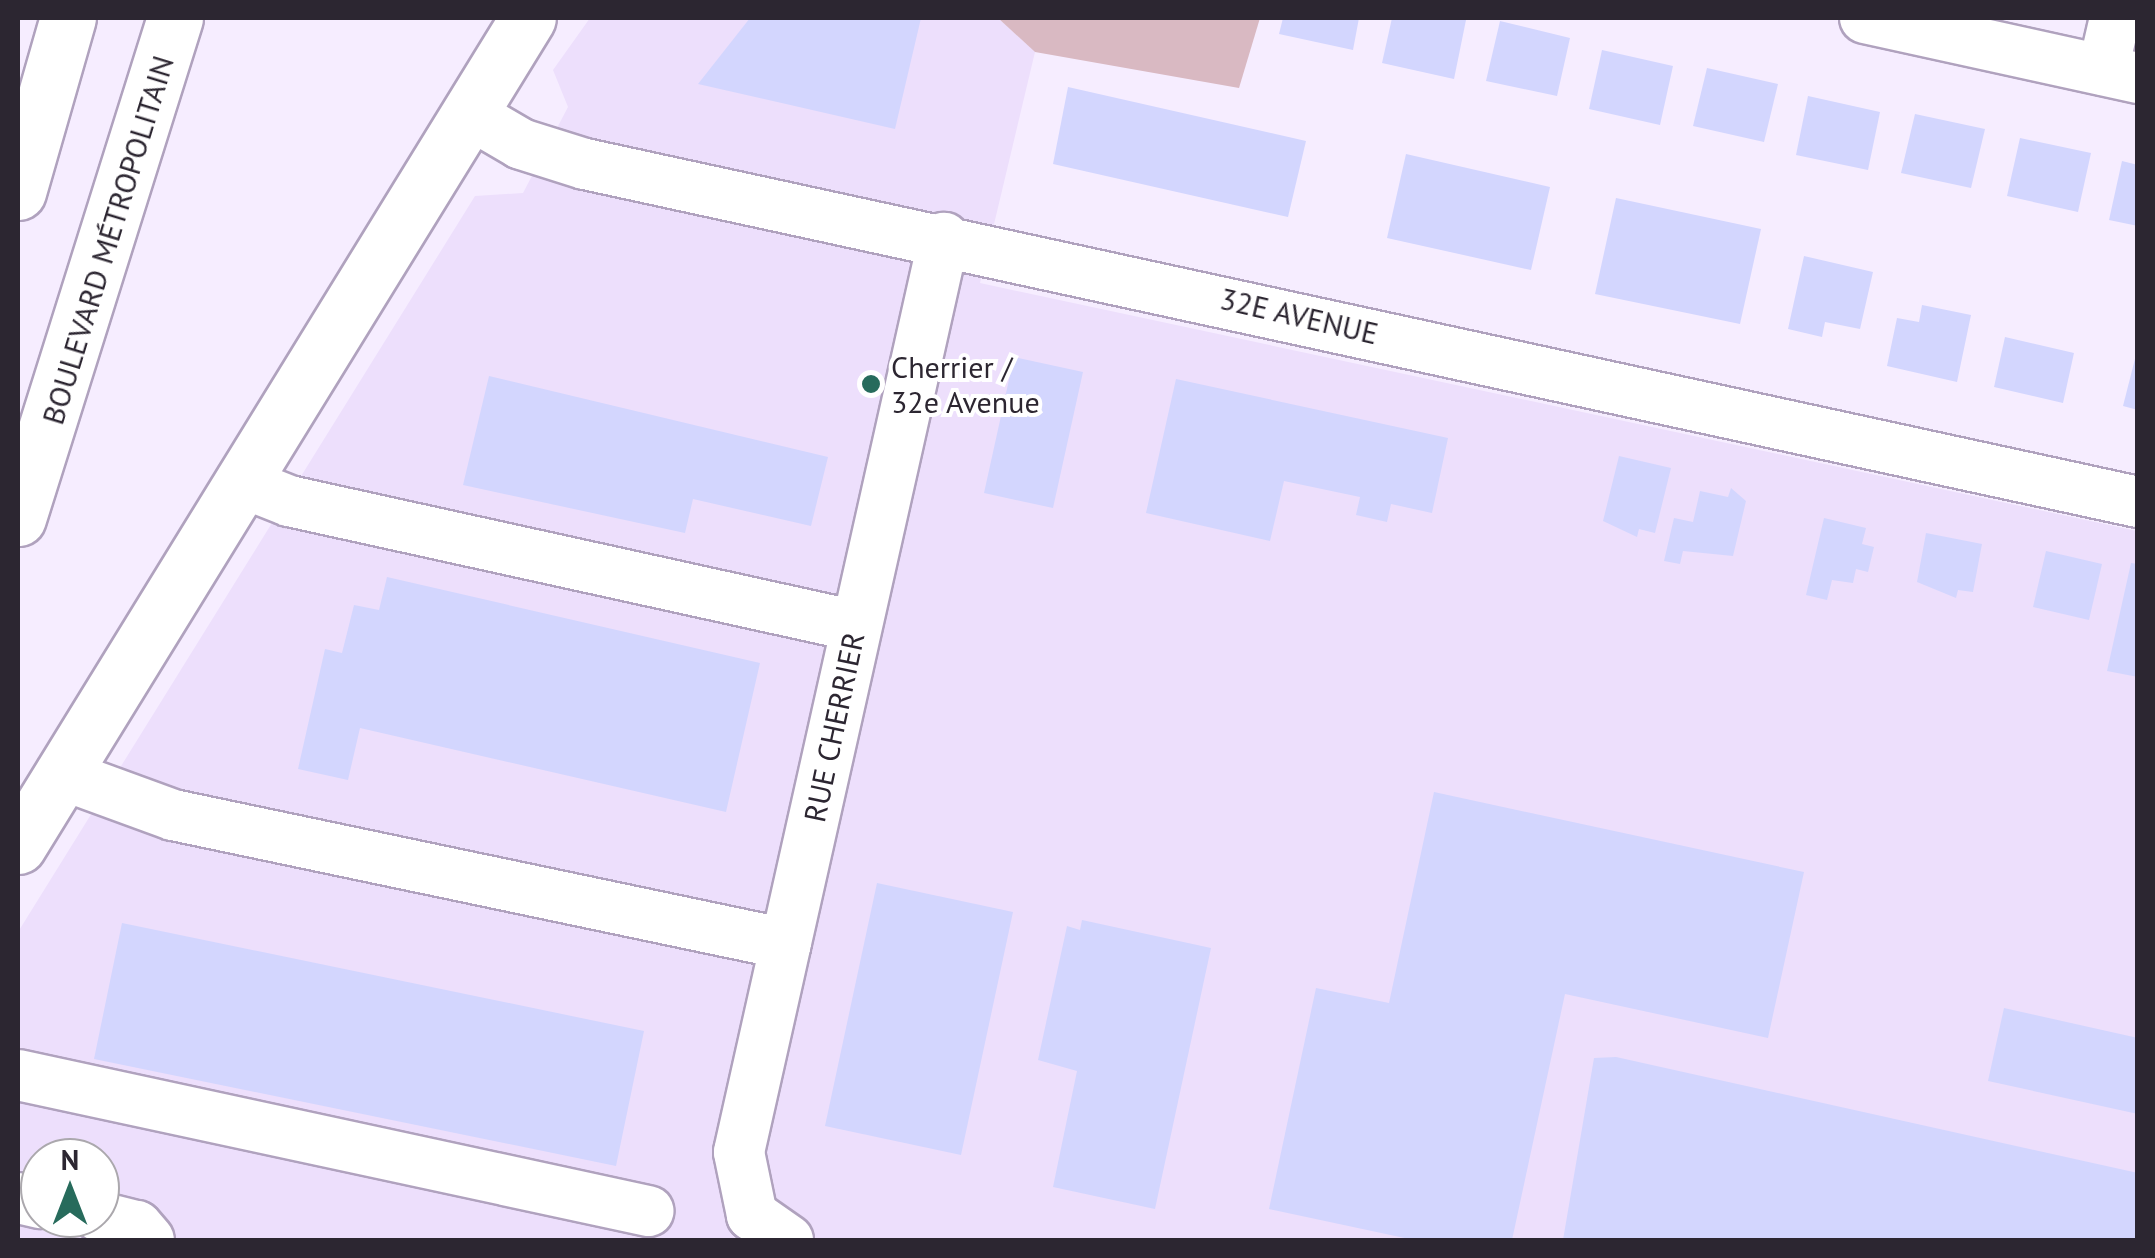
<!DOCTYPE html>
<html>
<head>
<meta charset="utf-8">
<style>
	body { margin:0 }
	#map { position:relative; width:2155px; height:1258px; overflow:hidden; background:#f6edff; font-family:"PT Sans",sans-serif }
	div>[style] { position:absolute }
	.built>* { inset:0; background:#eddffc }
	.green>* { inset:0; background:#d9b9c2 }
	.building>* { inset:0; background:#d3d6fe }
	.roads { filter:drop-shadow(2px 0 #b0a2be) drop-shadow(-2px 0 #b0a2be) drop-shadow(0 2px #b0a2be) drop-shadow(0 -2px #b0a2be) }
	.minor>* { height:50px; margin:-25px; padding:0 25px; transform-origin:25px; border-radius:25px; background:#fff }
	.major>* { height:55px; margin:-27.5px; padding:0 27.5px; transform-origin:27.5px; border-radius:27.5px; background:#fff }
	.highway>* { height:55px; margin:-27.5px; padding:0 27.5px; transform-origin:27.5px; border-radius:27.5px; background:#fff }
	.dots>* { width:28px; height:28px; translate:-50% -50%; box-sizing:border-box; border:5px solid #fff; border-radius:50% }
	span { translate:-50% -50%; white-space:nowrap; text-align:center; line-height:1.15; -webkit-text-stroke:8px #fff; paint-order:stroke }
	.street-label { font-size:30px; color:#2c2631 }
	.poi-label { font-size:30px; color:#2c2631 }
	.left { translate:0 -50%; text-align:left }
	.frame { position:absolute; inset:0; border:20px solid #2c2631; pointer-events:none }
	.north { position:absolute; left:20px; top:1138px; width:100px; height:100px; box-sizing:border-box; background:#fff; border:2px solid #aba8ad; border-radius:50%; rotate:0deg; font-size:28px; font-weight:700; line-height:40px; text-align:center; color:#2c2631 }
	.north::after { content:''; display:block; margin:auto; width:35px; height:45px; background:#276b5c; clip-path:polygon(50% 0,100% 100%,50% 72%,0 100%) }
</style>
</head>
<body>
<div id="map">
	<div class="built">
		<i style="clip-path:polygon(evenodd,590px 18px,998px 18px,1035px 52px,980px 283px,2137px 531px,2137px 1240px,18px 1240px,18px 932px,475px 196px,523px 193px,568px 107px,553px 70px,590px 18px,40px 1158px,100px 1158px,100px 1218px,40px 1218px,40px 1158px)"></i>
	</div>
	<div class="green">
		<i style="clip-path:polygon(998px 18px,1260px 18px,1239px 88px,1035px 52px)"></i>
	</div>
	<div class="building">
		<i style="clip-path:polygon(750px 18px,921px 18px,895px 129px,698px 84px)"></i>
		<i style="clip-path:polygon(1283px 18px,1359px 18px,1353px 50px,1279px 34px)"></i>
		<i style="clip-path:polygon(1392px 18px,1466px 20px,1454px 79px,1382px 63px)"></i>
		<i style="clip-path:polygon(1500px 21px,1570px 38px,1557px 96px,1486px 81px)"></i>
		<i style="clip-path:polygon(1602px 50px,1673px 66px,1660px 125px,1589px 109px)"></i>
		<i style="clip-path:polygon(1707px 68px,1778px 84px,1764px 142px,1693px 126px)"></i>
		<i style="clip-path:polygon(1068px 87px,1306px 141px,1288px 217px,1053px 164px)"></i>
		<i style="clip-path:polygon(1808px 96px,1880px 112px,1868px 170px,1796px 155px)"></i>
		<i style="clip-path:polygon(1915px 114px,1985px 129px,1971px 188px,1901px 173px)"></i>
		<i style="clip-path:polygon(2020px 138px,2091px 153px,2078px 212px,2007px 196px)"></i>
		<i style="clip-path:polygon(1406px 154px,1550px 187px,1531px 270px,1387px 238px)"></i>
		<i style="clip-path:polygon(2122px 161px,2138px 165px,2138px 226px,2109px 220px)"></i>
		<i style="clip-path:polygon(1616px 198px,1761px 229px,1740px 324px,1595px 294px)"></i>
		<i style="clip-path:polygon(1804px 256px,1873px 272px,1860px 329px,1825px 322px,1822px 337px,1788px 329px)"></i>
		<i style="clip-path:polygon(1922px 305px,1971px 315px,1957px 382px,1887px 366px,1897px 318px,1919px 322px)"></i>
		<i style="clip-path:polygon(2005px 337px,2074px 353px,2063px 403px,1994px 387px)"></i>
		<i style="clip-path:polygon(2138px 347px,2138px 410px,2123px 406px)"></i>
		<i style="clip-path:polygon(1014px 357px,1083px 372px,1053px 508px,984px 493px)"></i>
		<i style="clip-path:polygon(489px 376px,828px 457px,811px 526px,693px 499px,685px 533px,463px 485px)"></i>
		<i style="clip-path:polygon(1176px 379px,1448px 438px,1432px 513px,1391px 504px,1387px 522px,1356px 515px,1360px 497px,1284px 481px,1270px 541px,1146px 513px)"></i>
		<i style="clip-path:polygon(1619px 456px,1671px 468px,1655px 533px,1639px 529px,1637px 537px,1603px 521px)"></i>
		<i style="clip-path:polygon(1731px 488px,1746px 501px,1733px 556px,1683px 551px,1680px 564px,1664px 561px,1674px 518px,1693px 522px,1700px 491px,1728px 497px)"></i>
		<i style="clip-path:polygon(1824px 518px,1866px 528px,1862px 544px,1874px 547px,1868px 572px,1856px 569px,1853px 583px,1832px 580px,1827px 600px,1806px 595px)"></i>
		<i style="clip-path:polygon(1926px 533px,1982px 544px,1973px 592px,1958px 590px,1956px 598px,1917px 582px)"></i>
		<i style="clip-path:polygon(2046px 551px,2102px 564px,2089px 620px,2033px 607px)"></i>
		<i style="clip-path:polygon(2131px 563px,2138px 564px,2138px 677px,2107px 671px)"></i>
		<i style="clip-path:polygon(387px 577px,760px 663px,726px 812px,360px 728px,348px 780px,298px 769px,325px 649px,342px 653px,354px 605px,379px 610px)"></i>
		<i style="clip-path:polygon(1434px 792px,1804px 872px,1768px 1038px,1565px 994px,1512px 1240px,1414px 1240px,1269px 1209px,1316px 988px,1389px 1003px)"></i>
		<i style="clip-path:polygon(877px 883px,1013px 912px,961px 1155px,825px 1126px)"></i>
		<i style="clip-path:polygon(1082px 920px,1211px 948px,1155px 1209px,1053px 1187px,1077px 1071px,1038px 1060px,1067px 926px,1080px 930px)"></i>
		<i style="clip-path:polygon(122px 923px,644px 1031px,616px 1166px,94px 1059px)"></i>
		<i style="clip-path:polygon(2004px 1008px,2138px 1038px,2138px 1114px,1988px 1081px)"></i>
		<i style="clip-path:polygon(1616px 1057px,2138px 1173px,2138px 1240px,1563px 1240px,1594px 1058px)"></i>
	</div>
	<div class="roads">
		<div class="minor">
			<i style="left:1865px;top:18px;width:280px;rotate:12.4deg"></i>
			<i style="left:2103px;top:70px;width:53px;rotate:-77deg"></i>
			<i style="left:468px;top:113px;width:61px;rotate:30.3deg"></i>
			<i style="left:521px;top:144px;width:67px;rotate:17.4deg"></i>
			<i style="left:585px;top:164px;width:1589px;rotate:12.28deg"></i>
			<i style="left:241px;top:482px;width:52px;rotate:21.6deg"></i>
			<i style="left:289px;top:501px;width:581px;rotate:12.43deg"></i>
			<i style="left:61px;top:774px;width:119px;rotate:20.1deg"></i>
			<i style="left:173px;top:815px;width:626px;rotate:11.88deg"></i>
			<i style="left:18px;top:1075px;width:645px;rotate:12.18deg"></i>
			<i style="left:18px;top:1198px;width:23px;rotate:13deg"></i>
			<i style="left:100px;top:1217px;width:38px;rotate:14deg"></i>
			<i style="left:137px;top:1226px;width:18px;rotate:49deg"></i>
			<i style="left:788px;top:1240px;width:44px;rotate:-145.2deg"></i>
			<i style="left:752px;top:1215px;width:64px;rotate:-101.7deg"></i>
			<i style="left:739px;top:1152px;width:937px;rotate:-77.36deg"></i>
		</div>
		<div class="major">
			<i style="left:18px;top:518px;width:524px;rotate:-72.57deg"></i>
			<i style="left:18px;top:846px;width:972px;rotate:-58.37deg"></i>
		</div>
		<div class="highway">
			<i style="left:18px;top:192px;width:181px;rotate:-74deg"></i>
		</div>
	</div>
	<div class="dots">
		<i style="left:871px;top:384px;background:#276b5c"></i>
	</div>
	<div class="street-label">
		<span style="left:108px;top:240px;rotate:-73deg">BOULEVARD MÉTROPOLITAIN</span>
		<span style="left:1299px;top:316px;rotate:13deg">32E AVENUE</span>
		<span style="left:834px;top:727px;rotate:-78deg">RUE CHERRIER</span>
	</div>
	<div class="poi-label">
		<span class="left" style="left:891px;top:384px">Cherrier /<br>32e Avenue</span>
	</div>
	<div class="frame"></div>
	<div class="north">N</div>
</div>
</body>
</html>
